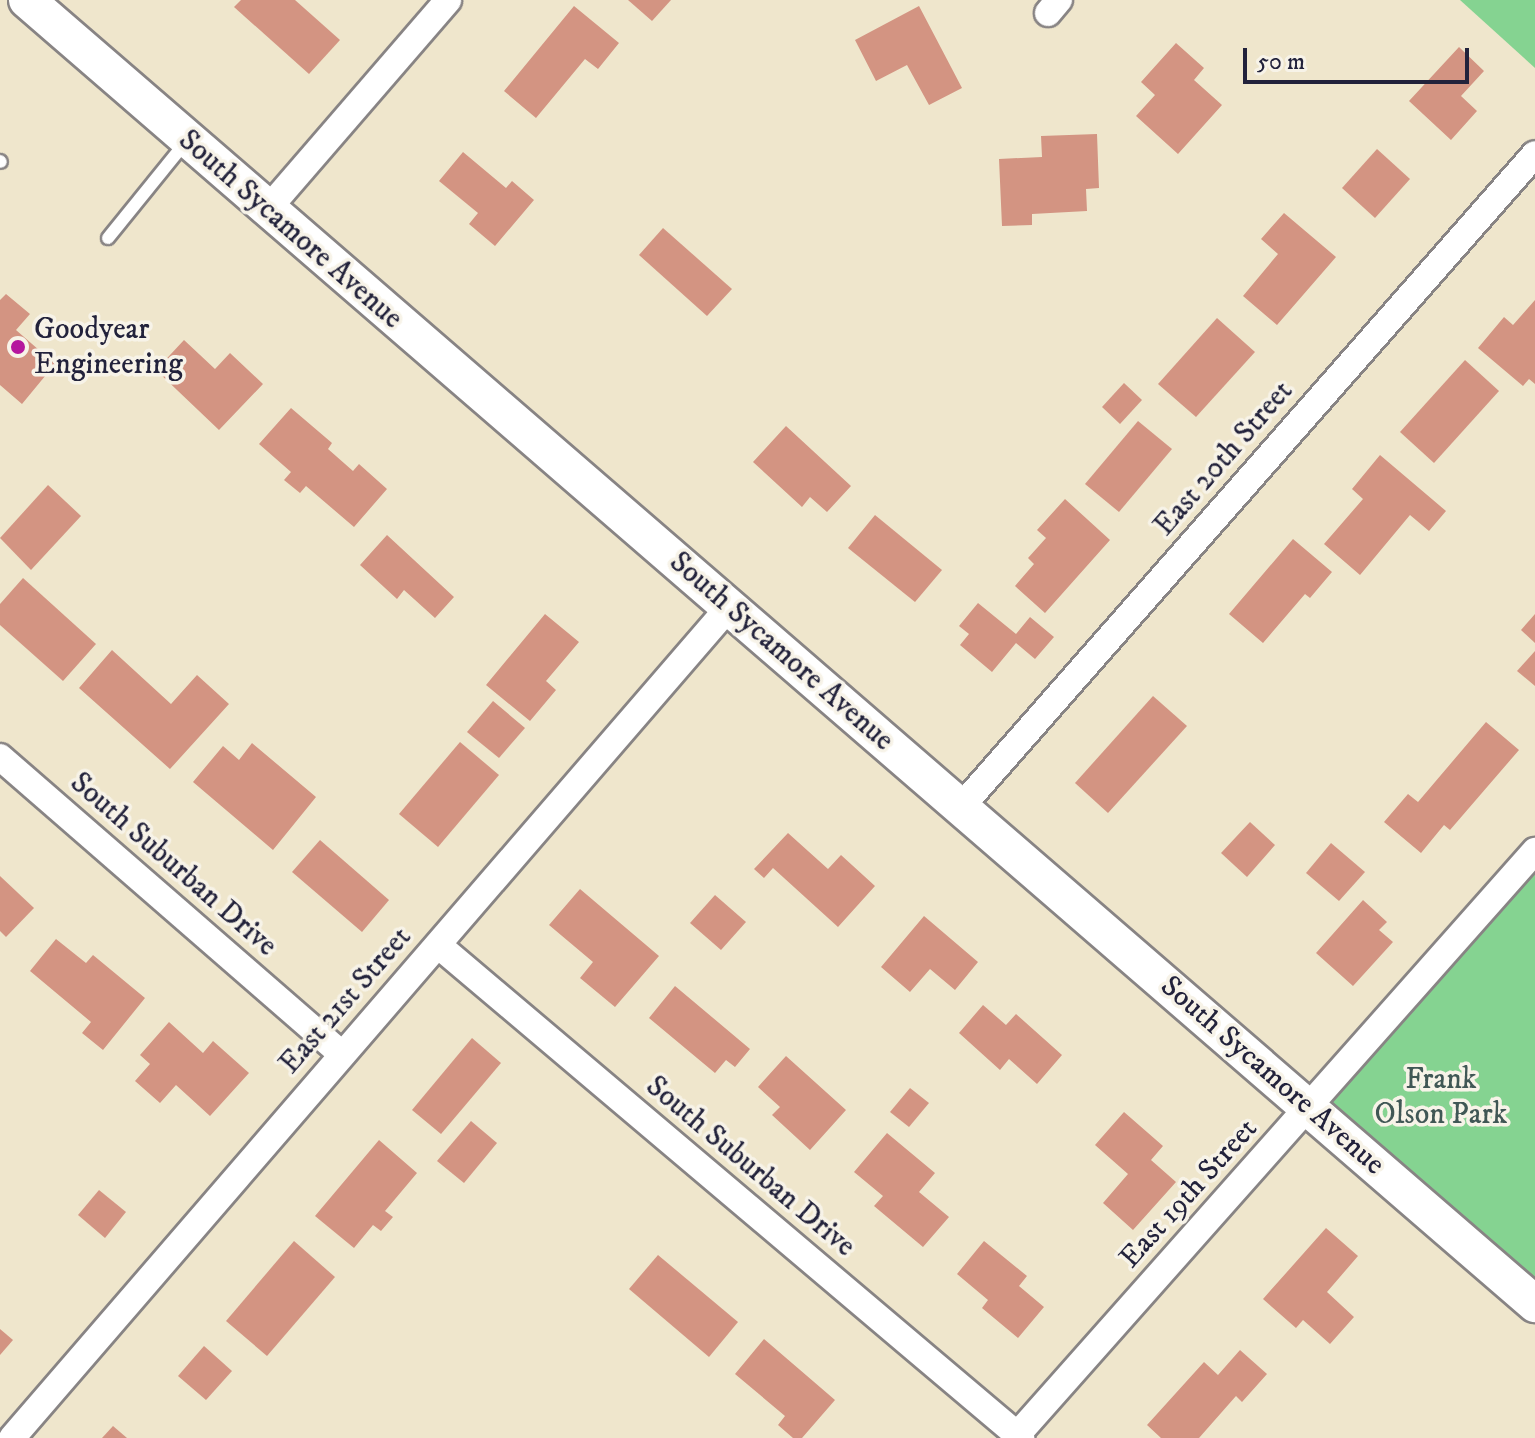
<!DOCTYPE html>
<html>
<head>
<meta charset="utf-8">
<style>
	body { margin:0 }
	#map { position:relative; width:1535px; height:1438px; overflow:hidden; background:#efe6cc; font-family:"IM FELL DW Pica",serif }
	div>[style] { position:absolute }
	.green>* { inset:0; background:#85d391 }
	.building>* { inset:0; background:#d39482 }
	.roads { filter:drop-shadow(2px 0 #888484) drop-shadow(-2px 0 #888484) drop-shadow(0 2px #888484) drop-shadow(0 -2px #888484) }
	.service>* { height:12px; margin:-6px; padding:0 6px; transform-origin:6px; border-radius:6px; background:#fff }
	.minor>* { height:26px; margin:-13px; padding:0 13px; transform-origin:13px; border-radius:13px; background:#fff }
	.secondary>* { height:36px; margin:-18px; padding:0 18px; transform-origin:18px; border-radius:18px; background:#fff }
	.dots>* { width:22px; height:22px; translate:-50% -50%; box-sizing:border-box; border:4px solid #f7f3e8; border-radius:50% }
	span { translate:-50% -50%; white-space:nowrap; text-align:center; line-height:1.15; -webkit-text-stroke:7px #f7f3e8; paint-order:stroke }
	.street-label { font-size:30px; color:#22223b }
	.poi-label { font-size:30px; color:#22223b }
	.left { translate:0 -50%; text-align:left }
	.park-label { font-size:30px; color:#405755 }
	.scale { position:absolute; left:1243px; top:48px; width:226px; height:36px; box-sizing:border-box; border:4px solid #22223b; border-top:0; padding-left:10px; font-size:24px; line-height:28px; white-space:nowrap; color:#22223b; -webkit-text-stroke:6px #f7f3e8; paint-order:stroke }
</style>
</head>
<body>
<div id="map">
	<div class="green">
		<i style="clip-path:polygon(1460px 0,1535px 0,1535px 68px)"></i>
		<i style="clip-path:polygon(1535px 851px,1535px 1304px,1314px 1101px)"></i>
	</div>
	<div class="building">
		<i style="clip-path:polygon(241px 0,295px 0,340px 40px,309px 74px,234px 7px)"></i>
		<i style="clip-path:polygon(628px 0,671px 0,652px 21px)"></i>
		<i style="clip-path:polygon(574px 6px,619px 43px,598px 69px,585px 59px,536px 118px,504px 91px)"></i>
		<i style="clip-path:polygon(919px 6px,962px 88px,929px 105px,907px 65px,876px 81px,855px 40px)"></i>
		<i style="clip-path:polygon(1176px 43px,1204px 68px,1194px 80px,1222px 105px,1178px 154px,1136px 116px,1155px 95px,1141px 82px)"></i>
		<i style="clip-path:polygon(1459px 47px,1484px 71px,1461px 96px,1477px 111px,1451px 140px,1409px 101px)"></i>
		<i style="clip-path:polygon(1097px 134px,1099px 188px,1086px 189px,1087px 211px,1032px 214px,1032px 225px,1002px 226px,999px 159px,1042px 157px,1041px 136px)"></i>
		<i style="clip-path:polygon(1377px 149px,1410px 179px,1375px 218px,1342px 188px)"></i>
		<i style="clip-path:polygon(463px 152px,506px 188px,512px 181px,534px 200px,495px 246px,469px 224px,478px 213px,439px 181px)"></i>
		<i style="clip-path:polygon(1284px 213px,1336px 257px,1277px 325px,1243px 296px,1278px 254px,1261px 239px)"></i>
		<i style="clip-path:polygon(663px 228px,732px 289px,707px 316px,639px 255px)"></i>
		<i style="clip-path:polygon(6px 294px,30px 314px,16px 330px,55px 364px,22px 404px,0 385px,0 300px)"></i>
		<i style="clip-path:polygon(1535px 300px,1535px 384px,1529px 379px,1523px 386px,1478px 348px,1504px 317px,1513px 325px)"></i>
		<i style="clip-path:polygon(1217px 318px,1255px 352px,1196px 417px,1158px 384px)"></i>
		<i style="clip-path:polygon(184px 340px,215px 369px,230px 353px,263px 384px,219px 430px,156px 370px)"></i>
		<i style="clip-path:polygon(1465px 360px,1499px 391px,1434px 463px,1400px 432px)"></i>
		<i style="clip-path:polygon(1124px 383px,1142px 400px,1120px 424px,1102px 407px)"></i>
		<i style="clip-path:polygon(291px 408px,332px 443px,328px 449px,353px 471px,359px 464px,387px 489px,354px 527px,306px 486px,300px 493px,284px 480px,291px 472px,259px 444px)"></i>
		<i style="clip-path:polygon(1138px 421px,1172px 449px,1119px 512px,1085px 484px)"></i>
		<i style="clip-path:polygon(786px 426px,851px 486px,827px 512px,810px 497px,802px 507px,753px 462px)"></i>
		<i style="clip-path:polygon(1380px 455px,1446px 511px,1429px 531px,1410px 515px,1360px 575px,1324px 544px,1363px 499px,1352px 489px)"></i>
		<i style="clip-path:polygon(48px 485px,81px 516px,31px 570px,0 538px)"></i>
		<i style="clip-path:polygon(1065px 499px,1110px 540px,1045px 613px,1015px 586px,1034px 564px,1028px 558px,1046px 538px,1037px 530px)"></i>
		<i style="clip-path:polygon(875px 515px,942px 570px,915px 602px,848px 548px)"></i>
		<i style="clip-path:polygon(387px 535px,454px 597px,435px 618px,404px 590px,397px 599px,360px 565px)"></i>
		<i style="clip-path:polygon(1293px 539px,1332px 572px,1310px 598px,1305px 594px,1263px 643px,1229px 614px)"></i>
		<i style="clip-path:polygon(23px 578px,96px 644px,63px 681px,0 625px,0 604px)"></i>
		<i style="clip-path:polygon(978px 603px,1016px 634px,1030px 617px,1054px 637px,1035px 659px,1016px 643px,992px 672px,960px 645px,969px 634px,959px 626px)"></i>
		<i style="clip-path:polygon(545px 614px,579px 642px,546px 681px,556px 690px,530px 721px,486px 685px)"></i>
		<i style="clip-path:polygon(1535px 614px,1535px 643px,1521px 630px)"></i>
		<i style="clip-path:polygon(112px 650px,171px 704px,197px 675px,229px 704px,170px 769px,79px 688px)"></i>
		<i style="clip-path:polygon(1535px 651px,1535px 686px,1517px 671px)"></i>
		<i style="clip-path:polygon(1153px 696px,1187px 726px,1108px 813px,1075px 783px)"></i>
		<i style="clip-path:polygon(493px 701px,525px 728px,499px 758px,467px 732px)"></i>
		<i style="clip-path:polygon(1486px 722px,1519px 750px,1450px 830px,1444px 825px,1421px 853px,1384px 822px,1408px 794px,1418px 802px)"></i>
		<i style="clip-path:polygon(460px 742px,499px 775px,438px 847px,399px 814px)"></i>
		<i style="clip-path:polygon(252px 743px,316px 797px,273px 850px,193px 782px,223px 746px,239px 760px)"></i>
		<i style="clip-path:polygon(1250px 822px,1275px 845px,1247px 877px,1221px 853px)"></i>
		<i style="clip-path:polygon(788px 833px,828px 869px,841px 855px,875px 886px,838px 927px,773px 868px,764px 878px,754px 869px)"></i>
		<i style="clip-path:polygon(320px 840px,389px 900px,362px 932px,292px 872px)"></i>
		<i style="clip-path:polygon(1331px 843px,1365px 872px,1339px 901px,1306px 873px)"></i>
		<i style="clip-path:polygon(0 876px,34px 908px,6px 937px,0 931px)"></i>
		<i style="clip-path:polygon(580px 889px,659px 956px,615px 1007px,580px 978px,593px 962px,549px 925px)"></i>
		<i style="clip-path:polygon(715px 895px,746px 922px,721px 950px,690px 923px)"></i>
		<i style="clip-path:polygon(1363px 900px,1387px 922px,1379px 930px,1393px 942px,1353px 986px,1316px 953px)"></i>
		<i style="clip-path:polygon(924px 916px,978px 962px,955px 990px,930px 969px,910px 992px,881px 967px)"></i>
		<i style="clip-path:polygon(56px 939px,86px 963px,93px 955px,145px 998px,103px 1050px,82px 1033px,91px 1022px,30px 971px)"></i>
		<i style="clip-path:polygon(675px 986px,750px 1049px,735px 1067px,726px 1060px,715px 1073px,649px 1018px)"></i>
		<i style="clip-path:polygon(983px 1005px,1006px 1025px,1016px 1014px,1062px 1055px,1037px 1084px,1009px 1059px,1000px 1070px,959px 1033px)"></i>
		<i style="clip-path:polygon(169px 1022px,203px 1053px,213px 1041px,249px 1073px,210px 1116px,176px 1085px,160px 1103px,135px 1081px,150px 1064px,140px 1055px)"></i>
		<i style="clip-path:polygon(472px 1038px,501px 1063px,441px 1134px,412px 1110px)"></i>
		<i style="clip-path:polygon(786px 1056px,846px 1110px,810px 1150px,772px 1115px,780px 1107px,758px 1087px)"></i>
		<i style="clip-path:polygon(910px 1088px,929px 1103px,909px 1127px,890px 1112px)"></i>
		<i style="clip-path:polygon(1124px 1112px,1163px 1146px,1151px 1160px,1176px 1182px,1133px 1230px,1103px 1203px,1128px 1174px,1095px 1145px)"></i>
		<i style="clip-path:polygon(471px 1121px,497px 1143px,464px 1183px,437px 1161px)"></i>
		<i style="clip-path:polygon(887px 1133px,935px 1173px,919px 1192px,949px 1217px,923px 1247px,874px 1206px,883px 1196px,854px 1172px)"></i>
		<i style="clip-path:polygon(379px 1140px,417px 1173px,385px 1211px,393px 1217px,381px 1231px,373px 1225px,354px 1248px,315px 1216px)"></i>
		<i style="clip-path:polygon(99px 1190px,126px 1212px,105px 1238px,78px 1215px)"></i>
		<i style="clip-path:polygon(1326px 1228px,1358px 1256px,1327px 1292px,1354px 1317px,1330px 1344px,1303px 1320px,1296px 1328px,1263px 1299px)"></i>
		<i style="clip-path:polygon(294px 1241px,335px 1277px,267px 1356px,226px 1321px)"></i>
		<i style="clip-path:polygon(984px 1241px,1027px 1276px,1019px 1286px,1044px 1307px,1018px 1338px,982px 1308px,988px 1300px,957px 1274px)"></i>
		<i style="clip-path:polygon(658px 1255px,738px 1322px,709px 1357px,629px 1289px)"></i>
		<i style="clip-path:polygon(0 1329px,13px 1340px,0 1355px)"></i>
		<i style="clip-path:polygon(764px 1339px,835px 1400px,802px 1438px,793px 1438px,778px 1425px,785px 1416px,735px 1374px)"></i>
		<i style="clip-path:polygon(204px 1346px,232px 1371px,206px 1400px,178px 1376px)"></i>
		<i style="clip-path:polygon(1240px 1350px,1267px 1374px,1242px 1402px,1236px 1396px,1199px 1438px,1161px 1438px,1147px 1425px,1204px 1362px,1218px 1375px)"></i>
		<i style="clip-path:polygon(113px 1426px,127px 1438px,102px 1438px)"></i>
	</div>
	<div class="roads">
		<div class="service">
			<i style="left:0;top:161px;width:1px;rotate:45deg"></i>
			<i style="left:108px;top:238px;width:122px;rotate:-51deg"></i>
		</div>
		<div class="minor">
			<i style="left:1048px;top:13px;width:17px;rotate:-50deg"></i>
			<i style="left:267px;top:210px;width:277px;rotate:-49.2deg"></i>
			<i style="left:0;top:757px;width:452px;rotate:41deg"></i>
			<i style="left:961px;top:807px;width:869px;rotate:-48.68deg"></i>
			<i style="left:438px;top:945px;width:764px;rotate:40.22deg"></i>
			<i style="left:1017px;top:1435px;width:781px;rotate:-48.43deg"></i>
			<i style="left:12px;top:1438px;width:1098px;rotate:-49.21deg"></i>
		</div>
		<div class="secondary">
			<i style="left:27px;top:0;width:1994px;rotate:40.85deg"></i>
		</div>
	</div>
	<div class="dots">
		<i style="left:18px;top:347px;background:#b5179e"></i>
	</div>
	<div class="street-label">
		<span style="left:290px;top:230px;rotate:41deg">South Sycamore Avenue</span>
		<span style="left:1224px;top:459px;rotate:-49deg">East 20th Street</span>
		<span style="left:781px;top:652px;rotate:41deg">South Sycamore Avenue</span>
		<span style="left:173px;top:865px;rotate:41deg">South Suburban Drive</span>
		<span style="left:346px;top:1001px;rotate:-49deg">East 21st Street</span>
		<span style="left:1272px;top:1076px;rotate:41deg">South Sycamore Avenue</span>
		<span style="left:750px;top:1167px;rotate:40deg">South Suburban Drive</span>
		<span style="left:1189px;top:1194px;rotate:-48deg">East 19th Street</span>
	</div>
	<div class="poi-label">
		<span class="left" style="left:34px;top:347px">Goodyear<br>Engineering</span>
	</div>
	<div class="park-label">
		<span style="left:1441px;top:1097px">Frank<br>Olson Park</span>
	</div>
	<div class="scale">50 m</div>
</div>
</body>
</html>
